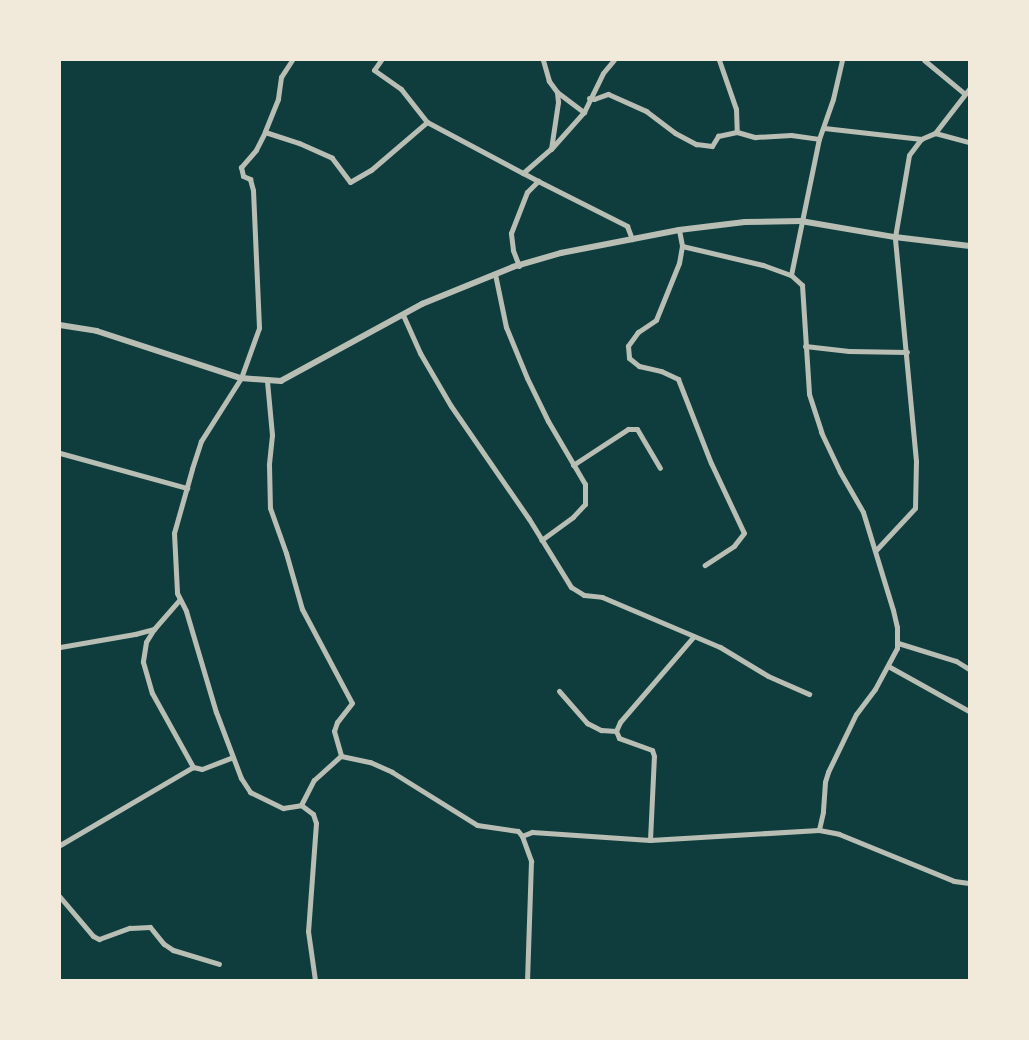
<!DOCTYPE html>
<html>
<head>
<meta charset="utf-8">
<style>
	body { margin:0 }
	#map { position:relative; width:1029px; height:1040px; overflow:hidden; background:#0f3d3e; font-family:Roboto,sans-serif }
	div>[style] { position:absolute }
	.minor>* { height:5px; margin:-2.5px; padding:0 2.5px; transform-origin:2.5px; border-radius:2.5px; background:#b8beb3 }
	.tertiary>* { height:5.5px; margin:-2.75px; padding:0 2.75px; transform-origin:2.75px; border-radius:2.75px; background:#b8beb3 }
	span { translate:-50% -50%; white-space:nowrap; text-align:center; line-height:1.15; -webkit-text-stroke:4.5px #f1e9da; paint-order:stroke }
	.frame { position:absolute; inset:0; border:61px solid #f1e9da; pointer-events:none }
</style>
</head>
<body>
<div id="map">
	<div class="minor">
		<i style="left:292px;top:60px;width:20px;rotate:123deg"></i>
		<i style="left:281px;top:77px;width:22px;rotate:98deg"></i>
		<i style="left:278px;top:99px;width:35px;rotate:112deg"></i>
		<i style="left:265px;top:132px;width:20px;rotate:117deg"></i>
		<i style="left:256px;top:150px;width:23px;rotate:131deg"></i>
		<i style="left:241px;top:167px;width:9px;rotate:77deg"></i>
		<i style="left:243px;top:176px;width:8px;rotate:23deg"></i>
		<i style="left:250px;top:179px;width:11px;rotate:75deg"></i>
		<i style="left:253px;top:190px;width:138px;rotate:87.5deg"></i>
		<i style="left:259px;top:328px;width:53px;rotate:109.8deg"></i>
		<i style="left:241px;top:378px;width:75px;rotate:122.4deg"></i>
		<i style="left:201px;top:441px;width:29px;rotate:108deg"></i>
		<i style="left:192px;top:469px;width:66px;rotate:105.7deg"></i>
		<i style="left:174px;top:533px;width:60px;rotate:87.1deg"></i>
		<i style="left:177px;top:593px;width:20px;rotate:63deg"></i>
		<i style="left:186px;top:611px;width:105px;rotate:73.5deg"></i>
		<i style="left:216px;top:712px;width:71px;rotate:69.3deg"></i>
		<i style="left:241px;top:778px;width:17px;rotate:57deg"></i>
		<i style="left:250px;top:792px;width:37px;rotate:26deg"></i>
		<i style="left:283px;top:808px;width:18px;rotate:-9deg"></i>
		<i style="left:301px;top:805px;width:28px;rotate:-63deg"></i>
		<i style="left:314px;top:780px;width:36px;rotate:-42deg"></i>
		<i style="left:341px;top:756px;width:30px;rotate:12deg"></i>
		<i style="left:370px;top:762px;width:24px;rotate:24deg"></i>
		<i style="left:392px;top:772px;width:100px;rotate:31.9deg"></i>
		<i style="left:477px;top:825px;width:41px;rotate:8.3deg"></i>
		<i style="left:518px;top:831px;width:6px;rotate:51deg"></i>
		<i style="left:522px;top:836px;width:27px;rotate:70deg"></i>
		<i style="left:531px;top:861px;width:119px;rotate:91.9deg"></i>
		<i style="left:381px;top:60px;width:12px;rotate:125deg"></i>
		<i style="left:374px;top:70px;width:33px;rotate:35deg"></i>
		<i style="left:401px;top:89px;width:42px;rotate:51.8deg"></i>
		<i style="left:719px;top:60px;width:52px;rotate:70.9deg"></i>
		<i style="left:736px;top:109px;width:23px;rotate:88deg"></i>
		<i style="left:737px;top:132px;width:19px;rotate:16deg"></i>
		<i style="left:755px;top:137px;width:36px;rotate:-3deg"></i>
		<i style="left:791px;top:135px;width:28px;rotate:8deg"></i>
		<i style="left:924px;top:60px;width:53px;rotate:39.7deg"></i>
		<i style="left:557px;top:92px;width:34px;rotate:37deg"></i>
		<i style="left:584px;top:112px;width:43px;rotate:-64deg"></i>
		<i style="left:603px;top:73px;width:17px;rotate:-50deg"></i>
		<i style="left:589px;top:98px;width:5px;rotate:11deg"></i>
		<i style="left:594px;top:99px;width:15px;rotate:-20deg"></i>
		<i style="left:608px;top:94px;width:42px;rotate:24.1deg"></i>
		<i style="left:646px;top:111px;width:36px;rotate:37deg"></i>
		<i style="left:675px;top:133px;width:24px;rotate:28deg"></i>
		<i style="left:696px;top:144px;width:16px;rotate:7deg"></i>
		<i style="left:712px;top:146px;width:12px;rotate:-59deg"></i>
		<i style="left:718px;top:136px;width:19px;rotate:-12deg"></i>
		<i style="left:824px;top:128px;width:98px;rotate:6.5deg"></i>
		<i style="left:265px;top:132px;width:36px;rotate:18deg"></i>
		<i style="left:299px;top:143px;width:36px;rotate:24deg"></i>
		<i style="left:332px;top:158px;width:30px;rotate:53deg"></i>
		<i style="left:350px;top:182px;width:24px;rotate:-30deg"></i>
		<i style="left:371px;top:170px;width:74px;rotate:-40.6deg"></i>
		<i style="left:427px;top:122px;width:109px;rotate:28deg"></i>
		<i style="left:935px;top:133px;width:35px;rotate:15deg"></i>
		<i style="left:551px;top:149px;width:50px;rotate:-48.3deg"></i>
		<i style="left:538px;top:181px;width:100px;rotate:26.8deg"></i>
		<i style="left:627px;top:226px;width:14px;rotate:69deg"></i>
		<i style="left:679px;top:230px;width:16px;rotate:79deg"></i>
		<i style="left:682px;top:246px;width:17px;rotate:100deg"></i>
		<i style="left:679px;top:263px;width:61px;rotate:112deg"></i>
		<i style="left:656px;top:320px;width:22px;rotate:146deg"></i>
		<i style="left:638px;top:332px;width:17px;rotate:126deg"></i>
		<i style="left:628px;top:346px;width:12px;rotate:85deg"></i>
		<i style="left:629px;top:358px;width:13px;rotate:39deg"></i>
		<i style="left:639px;top:366px;width:23px;rotate:13deg"></i>
		<i style="left:661px;top:371px;width:19px;rotate:25deg"></i>
		<i style="left:678px;top:379px;width:90px;rotate:68.6deg"></i>
		<i style="left:711px;top:463px;width:77px;rotate:64.8deg"></i>
		<i style="left:744px;top:533px;width:16px;rotate:128deg"></i>
		<i style="left:734px;top:546px;width:35px;rotate:147deg"></i>
		<i style="left:682px;top:246px;width:83px;rotate:13.2deg"></i>
		<i style="left:763px;top:265px;width:30px;rotate:20deg"></i>
		<i style="left:791px;top:275px;width:15px;rotate:42deg"></i>
		<i style="left:802px;top:285px;width:109px;rotate:86.3deg"></i>
		<i style="left:809px;top:394px;width:40px;rotate:72deg"></i>
		<i style="left:821px;top:432px;width:44px;rotate:64.6deg"></i>
		<i style="left:840px;top:472px;width:46px;rotate:60.1deg"></i>
		<i style="left:863px;top:512px;width:102px;rotate:73deg"></i>
		<i style="left:893px;top:610px;width:17px;rotate:77deg"></i>
		<i style="left:897px;top:627px;width:21px;rotate:90deg"></i>
		<i style="left:897px;top:648px;width:47px;rotate:118.2deg"></i>
		<i style="left:875px;top:689px;width:31px;rotate:127deg"></i>
		<i style="left:856px;top:714px;width:64px;rotate:115.8deg"></i>
		<i style="left:828px;top:772px;width:10px;rotate:107deg"></i>
		<i style="left:825px;top:782px;width:30px;rotate:94deg"></i>
		<i style="left:823px;top:812px;width:18px;rotate:103deg"></i>
		<i style="left:519px;top:266px;width:17px;rotate:-111deg"></i>
		<i style="left:513px;top:250px;width:17px;rotate:-97deg"></i>
		<i style="left:511px;top:233px;width:44px;rotate:-68.7deg"></i>
		<i style="left:527px;top:192px;width:16px;rotate:-45deg"></i>
		<i style="left:538px;top:181px;width:17px;rotate:-152deg"></i>
		<i style="left:523px;top:173px;width:37px;rotate:-41deg"></i>
		<i style="left:551px;top:149px;width:48px;rotate:-81.5deg"></i>
		<i style="left:558px;top:102px;width:10px;rotate:-96deg"></i>
		<i style="left:557px;top:92px;width:14px;rotate:-126deg"></i>
		<i style="left:549px;top:81px;width:22px;rotate:-106deg"></i>
		<i style="left:495px;top:274px;width:54px;rotate:78.3deg"></i>
		<i style="left:506px;top:327px;width:55px;rotate:67.6deg"></i>
		<i style="left:527px;top:378px;width:48px;rotate:64deg"></i>
		<i style="left:548px;top:421px;width:73px;rotate:59.6deg"></i>
		<i style="left:585px;top:484px;width:20px;rotate:90deg"></i>
		<i style="left:585px;top:504px;width:18px;rotate:133deg"></i>
		<i style="left:573px;top:517px;width:39px;rotate:144deg"></i>
		<i style="left:791px;top:275px;width:139px;rotate:-78.4deg"></i>
		<i style="left:819px;top:139px;width:42px;rotate:-70.7deg"></i>
		<i style="left:833px;top:99px;width:40px;rotate:-77deg"></i>
		<i style="left:403px;top:315px;width:42px;rotate:65.9deg"></i>
		<i style="left:420px;top:353px;width:61px;rotate:59.7deg"></i>
		<i style="left:451px;top:406px;width:137px;rotate:55.4deg"></i>
		<i style="left:529px;top:519px;width:80px;rotate:58.3deg"></i>
		<i style="left:571px;top:587px;width:15px;rotate:32deg"></i>
		<i style="left:584px;top:595px;width:18px;rotate:6deg"></i>
		<i style="left:602px;top:597px;width:128px;rotate:23deg"></i>
		<i style="left:720px;top:647px;width:56px;rotate:31.1deg"></i>
		<i style="left:768px;top:676px;width:45px;rotate:23.7deg"></i>
		<i style="left:805px;top:346px;width:44px;rotate:6.5deg"></i>
		<i style="left:849px;top:351px;width:58px;rotate:1deg"></i>
		<i style="left:267px;top:381px;width:54px;rotate:84.7deg"></i>
		<i style="left:272px;top:435px;width:30px;rotate:96deg"></i>
		<i style="left:269px;top:465px;width:43px;rotate:88.7deg"></i>
		<i style="left:270px;top:508px;width:48px;rotate:70.4deg"></i>
		<i style="left:286px;top:553px;width:58px;rotate:74.1deg"></i>
		<i style="left:302px;top:609px;width:106px;rotate:62deg"></i>
		<i style="left:352px;top:703px;width:24px;rotate:128deg"></i>
		<i style="left:337px;top:722px;width:9px;rotate:108deg"></i>
		<i style="left:334px;top:731px;width:26px;rotate:74deg"></i>
		<i style="left:60px;top:453px;width:132px;rotate:15.4deg"></i>
		<i style="left:573px;top:465px;width:66px;rotate:-33.2deg"></i>
		<i style="left:628px;top:429px;width:9px"></i>
		<i style="left:637px;top:429px;width:45px;rotate:59.5deg"></i>
		<i style="left:876px;top:550px;width:57px;rotate:-47.1deg"></i>
		<i style="left:915px;top:508px;width:47px;rotate:-88.8deg"></i>
		<i style="left:916px;top:461px;width:225px;rotate:-95.4deg"></i>
		<i style="left:895px;top:237px;width:83px;rotate:-80.3deg"></i>
		<i style="left:909px;top:155px;width:20px;rotate:-53deg"></i>
		<i style="left:921px;top:139px;width:15px;rotate:-23deg"></i>
		<i style="left:935px;top:133px;width:56px;rotate:-52.3deg"></i>
		<i style="left:154px;top:629px;width:15px;rotate:122deg"></i>
		<i style="left:146px;top:642px;width:20px;rotate:99deg"></i>
		<i style="left:143px;top:662px;width:32px;rotate:74deg"></i>
		<i style="left:152px;top:693px;width:85px;rotate:61deg"></i>
		<i style="left:193px;top:767px;width:9px;rotate:13deg"></i>
		<i style="left:202px;top:769px;width:33px;rotate:-21deg"></i>
		<i style="left:898px;top:643px;width:61px;rotate:17.2deg"></i>
		<i style="left:956px;top:661px;width:15px;rotate:32deg"></i>
		<i style="left:60px;top:647px;width:76px;rotate:-9.8deg"></i>
		<i style="left:135px;top:634px;width:20px;rotate:-15deg"></i>
		<i style="left:154px;top:629px;width:38px;rotate:-49deg"></i>
		<i style="left:888px;top:666px;width:93px;rotate:29.1deg"></i>
		<i style="left:559px;top:691px;width:43px;rotate:48.8deg"></i>
		<i style="left:587px;top:723px;width:16px;rotate:27deg"></i>
		<i style="left:601px;top:730px;width:15px;rotate:4deg"></i>
		<i style="left:301px;top:805px;width:15px;rotate:37deg"></i>
		<i style="left:313px;top:814px;width:9px;rotate:72deg"></i>
		<i style="left:316px;top:823px;width:108px;rotate:94.2deg"></i>
		<i style="left:308px;top:931px;width:49px;rotate:81.9deg"></i>
		<i style="left:522px;top:836px;width:11px;rotate:-22deg"></i>
		<i style="left:532px;top:832px;width:118px;rotate:3.9deg"></i>
		<i style="left:650px;top:840px;width:169px;rotate:-3.4deg"></i>
		<i style="left:819px;top:830px;width:20px;rotate:11deg"></i>
		<i style="left:839px;top:834px;width:124px;rotate:22.2deg"></i>
		<i style="left:954px;top:881px;width:15px;rotate:8deg"></i>
		<i style="left:650px;top:840px;width:84px;rotate:-87.3deg"></i>
		<i style="left:654px;top:756px;width:6px;rotate:-108deg"></i>
		<i style="left:652px;top:750px;width:35px;rotate:-160deg"></i>
		<i style="left:619px;top:738px;width:8px;rotate:-113deg"></i>
		<i style="left:616px;top:731px;width:10px;rotate:-66deg"></i>
		<i style="left:620px;top:722px;width:113px;rotate:-49.3deg"></i>
		<i style="left:60px;top:845px;width:154px;rotate:-30.4deg"></i>
		<i style="left:60px;top:897px;width:51px;rotate:49.8deg"></i>
		<i style="left:93px;top:936px;width:7px;rotate:27deg"></i>
		<i style="left:99px;top:939px;width:33px;rotate:-20deg"></i>
		<i style="left:130px;top:928px;width:20px;rotate:-3deg"></i>
		<i style="left:150px;top:927px;width:22px;rotate:51deg"></i>
		<i style="left:164px;top:944px;width:11px;rotate:34deg"></i>
		<i style="left:173px;top:950px;width:48px;rotate:16.9deg"></i>
	</div>
	<div class="tertiary">
		<i style="left:60px;top:325px;width:37px;rotate:9deg"></i>
		<i style="left:97px;top:331px;width:151px;rotate:18.1deg"></i>
		<i style="left:241px;top:378px;width:40px;rotate:4.3deg"></i>
		<i style="left:281px;top:381px;width:161px;rotate:-28.6deg"></i>
		<i style="left:422px;top:304px;width:98px;rotate:-22.1deg"></i>
		<i style="left:513px;top:267px;width:50px;rotate:-16.3deg"></i>
		<i style="left:561px;top:253px;width:120px;rotate:-11deg"></i>
		<i style="left:679px;top:230px;width:66px;rotate:-6.9deg"></i>
		<i style="left:745px;top:222px;width:56px;rotate:-1deg"></i>
		<i style="left:801px;top:221px;width:95px;rotate:9.7deg"></i>
		<i style="left:895px;top:237px;width:75px;rotate:6.9deg"></i>
	</div>
	<div class="frame"></div>
</div>
</body>
</html>
